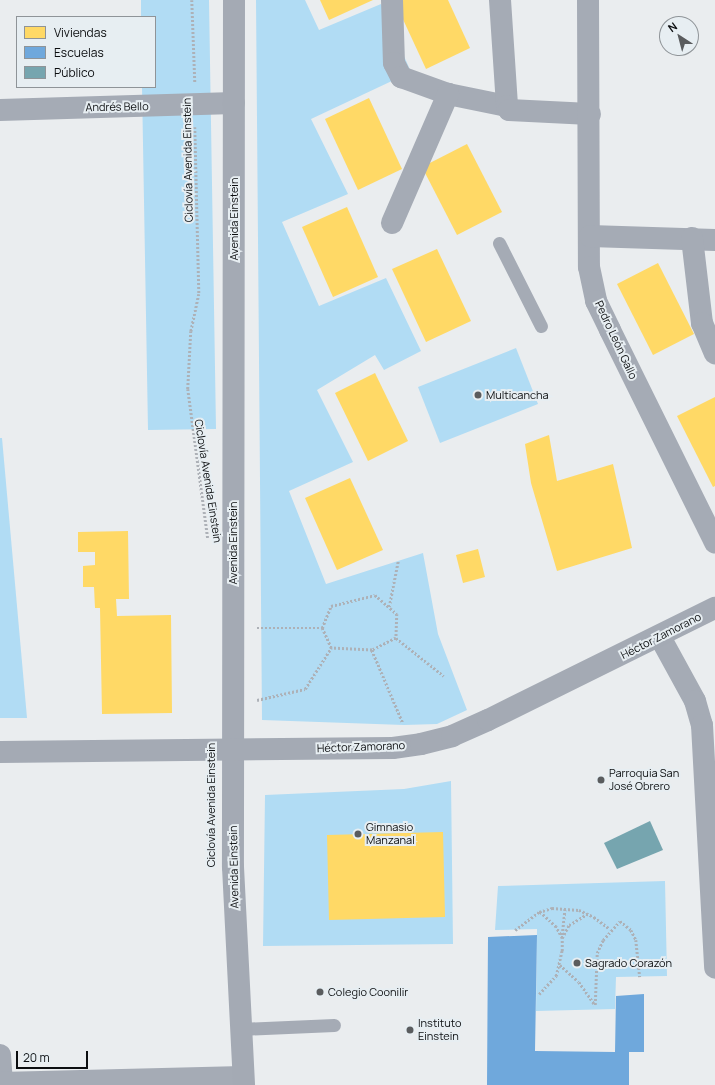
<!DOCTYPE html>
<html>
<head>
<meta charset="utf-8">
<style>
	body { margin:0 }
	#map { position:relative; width:715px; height:1085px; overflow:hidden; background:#eaedef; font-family:Manrope,sans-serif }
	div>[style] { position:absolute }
	.green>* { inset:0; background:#b1dcf4 }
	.homes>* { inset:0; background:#ffd966 }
	.schools>* { inset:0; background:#6fa8dc }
	.public>* { inset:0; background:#76a5af }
	.path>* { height:2.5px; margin-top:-1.25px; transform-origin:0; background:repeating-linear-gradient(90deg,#adb1b7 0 2px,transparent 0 4px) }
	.lane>* { height:13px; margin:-6.5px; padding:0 6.5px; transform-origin:6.5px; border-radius:6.5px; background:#a5abb5 }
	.street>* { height:22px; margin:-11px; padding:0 11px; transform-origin:11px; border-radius:11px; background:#a5abb5 }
	.secondary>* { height:22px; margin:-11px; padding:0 11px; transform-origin:11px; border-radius:11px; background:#a4aab4 }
	.dots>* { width:11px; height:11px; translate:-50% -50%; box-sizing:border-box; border:2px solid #e7eef2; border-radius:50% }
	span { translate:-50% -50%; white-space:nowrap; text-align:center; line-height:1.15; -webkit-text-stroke:4px #e7eef2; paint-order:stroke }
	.street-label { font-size:11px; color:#0c0e10 }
	.poi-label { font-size:11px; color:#0c0e10 }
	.left { translate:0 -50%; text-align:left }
	.legend { position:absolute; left:16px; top:16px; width:140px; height:72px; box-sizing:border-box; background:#e7eef2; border:1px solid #8f9498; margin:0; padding:5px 7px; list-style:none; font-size:12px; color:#0c0e10 }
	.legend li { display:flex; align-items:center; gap:8px; height:20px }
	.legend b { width:20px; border:1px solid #8f9498 }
	.north { position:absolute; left:659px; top:16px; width:40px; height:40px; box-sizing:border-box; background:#e7eef2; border:1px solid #8f9498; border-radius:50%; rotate:324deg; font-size:11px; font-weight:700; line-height:16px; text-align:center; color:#0c0e10 }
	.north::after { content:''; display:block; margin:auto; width:14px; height:18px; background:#5a5c5e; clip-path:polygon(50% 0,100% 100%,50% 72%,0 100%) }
	.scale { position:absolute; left:16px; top:1051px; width:72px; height:18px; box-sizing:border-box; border:2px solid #0c0e10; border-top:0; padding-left:5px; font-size:12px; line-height:14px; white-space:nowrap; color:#0c0e10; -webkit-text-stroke:3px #e7eef2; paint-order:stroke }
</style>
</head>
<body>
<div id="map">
	<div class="green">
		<i style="clip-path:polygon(141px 0,209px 0,216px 429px,148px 430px,142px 87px,155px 87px,155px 17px,141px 17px)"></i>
		<i style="clip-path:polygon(256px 0,305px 0,319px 30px,381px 4px,411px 72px,311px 119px,348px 194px,282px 222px,319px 306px,386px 278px,421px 351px,384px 370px,375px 355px,317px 390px,353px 462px,289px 491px,326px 584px,423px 553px,438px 634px,467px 710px,437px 724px,404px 725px,262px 720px)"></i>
		<i style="clip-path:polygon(516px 348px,538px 404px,440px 443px,418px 387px)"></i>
		<i style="clip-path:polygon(0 438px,2px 438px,27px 718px,0 718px)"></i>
		<i style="clip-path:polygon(451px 781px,453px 944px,263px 946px,265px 795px,404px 789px)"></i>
		<i style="clip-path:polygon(665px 881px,667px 976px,616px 977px,615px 1009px,536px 1011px,537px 929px,495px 930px,498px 886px)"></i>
	</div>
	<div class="homes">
		<i style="clip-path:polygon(320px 0,373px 0,329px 20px)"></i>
		<i style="clip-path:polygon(394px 0,448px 0,470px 48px,426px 69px)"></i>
		<i style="clip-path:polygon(369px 98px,402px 169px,358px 190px,325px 119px)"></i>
		<i style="clip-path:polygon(467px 144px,502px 212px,457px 235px,422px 167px)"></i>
		<i style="clip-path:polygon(347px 207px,378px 277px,333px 297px,302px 227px)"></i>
		<i style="clip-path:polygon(437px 249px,471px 321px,426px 342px,392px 269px)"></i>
		<i style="clip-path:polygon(658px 263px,694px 334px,653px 355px,617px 284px)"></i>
		<i style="clip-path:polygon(375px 373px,408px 441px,368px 461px,335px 393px)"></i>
		<i style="clip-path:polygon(715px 397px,715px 486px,713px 487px,677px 416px)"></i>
		<i style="clip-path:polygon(549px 435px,557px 481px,613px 464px,632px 548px,557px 571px,531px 483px,525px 444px)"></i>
		<i style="clip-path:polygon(350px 478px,383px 550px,337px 570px,305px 498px)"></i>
		<i style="clip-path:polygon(128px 531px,129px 599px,116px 599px,117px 616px,171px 615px,172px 713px,102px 714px,100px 608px,95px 608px,94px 587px,83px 587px,83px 566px,95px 565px,95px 552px,78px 552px,78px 532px)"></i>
		<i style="clip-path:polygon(478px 549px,485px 577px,463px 583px,456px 555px)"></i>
		<i style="clip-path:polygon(443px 832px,445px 917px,329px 920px,327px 835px)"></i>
	</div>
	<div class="schools">
		<i style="clip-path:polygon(537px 935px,535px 1051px,615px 1052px,616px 996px,644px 994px,644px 1052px,629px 1052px,629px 1085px,487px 1085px,488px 937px)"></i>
	</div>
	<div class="public">
		<i style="clip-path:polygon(650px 821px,663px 850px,617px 869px,604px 843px)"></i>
	</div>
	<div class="path">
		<i style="left:192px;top:0;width:82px;rotate:87.9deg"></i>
		<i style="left:195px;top:127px;width:167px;rotate:88.6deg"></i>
		<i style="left:199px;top:294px;width:38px;rotate:102deg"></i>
		<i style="left:191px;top:331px;width:58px;rotate:93deg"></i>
		<i style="left:188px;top:389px;width:150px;rotate:82.4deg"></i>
		<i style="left:375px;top:595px;width:29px;rotate:41deg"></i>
		<i style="left:397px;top:614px;width:24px;rotate:92deg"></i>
		<i style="left:396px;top:638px;width:27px;rotate:153deg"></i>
		<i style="left:372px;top:650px;width:41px;rotate:-177.2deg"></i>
		<i style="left:331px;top:648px;width:22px;rotate:-114deg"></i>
		<i style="left:322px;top:628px;width:24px;rotate:-68deg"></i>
		<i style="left:331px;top:606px;width:45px;rotate:-14deg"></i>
		<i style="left:389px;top:607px;width:47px;rotate:-78.9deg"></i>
		<i style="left:257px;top:628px;width:65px"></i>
		<i style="left:396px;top:638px;width:61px;rotate:38.4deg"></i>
		<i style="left:372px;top:650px;width:79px;rotate:67deg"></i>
		<i style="left:257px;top:700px;width:49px;rotate:-12.9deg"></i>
		<i style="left:305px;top:689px;width:49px;rotate:-57.6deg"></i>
		<i style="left:515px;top:930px;width:30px;rotate:-37deg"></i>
		<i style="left:539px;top:912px;width:14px;rotate:-17deg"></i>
		<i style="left:552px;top:908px;width:27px;rotate:4deg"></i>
		<i style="left:579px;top:910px;width:17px;rotate:25deg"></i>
		<i style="left:594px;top:917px;width:20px;rotate:37deg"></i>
		<i style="left:562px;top:935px;width:27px;rotate:-84deg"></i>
		<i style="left:562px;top:938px;width:15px;rotate:-62deg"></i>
		<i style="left:569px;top:925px;width:21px;rotate:-31deg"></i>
		<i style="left:560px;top:965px;width:25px;rotate:42deg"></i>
		<i style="left:579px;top:982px;width:28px;rotate:55deg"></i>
		<i style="left:595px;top:1005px;width:52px;rotate:-87.8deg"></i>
		<i style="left:597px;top:953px;width:14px;rotate:-65deg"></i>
		<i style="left:603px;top:940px;width:25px;rotate:-48deg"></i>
		<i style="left:620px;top:921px;width:14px;rotate:39deg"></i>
		<i style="left:631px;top:930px;width:11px;rotate:63deg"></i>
		<i style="left:636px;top:940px;width:37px;rotate:84deg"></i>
		<i style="left:539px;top:994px;width:25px;rotate:-47deg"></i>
		<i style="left:556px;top:976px;width:26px;rotate:-77deg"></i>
		<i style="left:562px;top:951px;width:13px;rotate:-90deg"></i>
		<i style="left:562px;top:938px;width:13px;rotate:-119deg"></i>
		<i style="left:556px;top:927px;width:22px;rotate:-137deg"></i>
	</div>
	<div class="lane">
		<i style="left:499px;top:243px;width:93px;rotate:63.2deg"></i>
		<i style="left:239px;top:1029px;width:95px;rotate:-2.4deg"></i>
	</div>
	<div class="street">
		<i style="left:392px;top:0;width:63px;rotate:88.2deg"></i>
		<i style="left:394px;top:63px;width:16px;rotate:63deg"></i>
		<i style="left:401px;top:77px;width:50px;rotate:19.9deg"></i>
		<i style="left:448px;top:94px;width:60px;rotate:11.5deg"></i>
		<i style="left:500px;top:0;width:106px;rotate:86.2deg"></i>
		<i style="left:507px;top:106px;width:4px;rotate:63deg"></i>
		<i style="left:509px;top:110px;width:81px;rotate:2.8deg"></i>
		<i style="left:588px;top:0;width:267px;rotate:89.8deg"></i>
		<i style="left:589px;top:267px;width:35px;rotate:78deg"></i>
		<i style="left:596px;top:301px;width:32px;rotate:64deg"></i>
		<i style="left:610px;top:330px;width:237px;rotate:63.7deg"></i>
		<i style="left:0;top:110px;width:234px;rotate:-1.7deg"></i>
		<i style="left:392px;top:223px;width:141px;rotate:-66.5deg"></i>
		<i style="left:590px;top:236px;width:125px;rotate:1.8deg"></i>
		<i style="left:692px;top:238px;width:86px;rotate:83.3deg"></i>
		<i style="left:702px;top:323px;width:33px;rotate:67deg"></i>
		<i style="left:660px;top:637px;width:73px;rotate:61.3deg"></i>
		<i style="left:695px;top:701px;width:25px;rotate:74deg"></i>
		<i style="left:702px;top:725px;width:243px;rotate:86.9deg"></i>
		<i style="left:0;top:1055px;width:28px;rotate:86deg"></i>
		<i style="left:0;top:1083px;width:243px;rotate:-1.4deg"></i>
	</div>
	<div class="secondary">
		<i style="left:234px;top:0;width:867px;rotate:90.07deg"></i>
		<i style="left:233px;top:867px;width:218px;rotate:87.1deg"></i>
		<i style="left:0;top:752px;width:393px;rotate:-0.6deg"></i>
		<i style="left:393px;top:748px;width:28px;rotate:-8deg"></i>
		<i style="left:421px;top:744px;width:32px;rotate:-14deg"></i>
		<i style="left:452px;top:736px;width:39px;rotate:-24deg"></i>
		<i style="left:488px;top:720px;width:253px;rotate:-26.3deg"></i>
	</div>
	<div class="dots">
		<i style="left:478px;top:395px;background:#5a5c5e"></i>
		<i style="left:601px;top:780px;background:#5a5c5e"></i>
		<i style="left:358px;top:834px;background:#5a5c5e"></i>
		<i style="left:577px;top:963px;background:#5a5c5e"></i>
		<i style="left:320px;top:992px;background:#5a5c5e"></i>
		<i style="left:410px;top:1030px;background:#5a5c5e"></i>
	</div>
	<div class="street-label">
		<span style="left:117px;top:107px;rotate:-1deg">Andrés Bello</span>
		<span style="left:188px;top:160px;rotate:-91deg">Ciclovía Avenida Einstein</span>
		<span style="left:234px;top:219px;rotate:-90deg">Avenida Einstein</span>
		<span style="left:616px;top:340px;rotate:65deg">Pedro León Gallo</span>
		<span style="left:208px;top:481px;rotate:81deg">Ciclovía Avenida Einstein</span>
		<span style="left:233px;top:543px;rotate:-90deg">Avenida Einstein</span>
		<span style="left:661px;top:636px;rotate:-27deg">Héctor Zamorano</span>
		<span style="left:361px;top:747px;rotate:-2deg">Héctor Zamorano</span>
		<span style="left:211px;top:805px;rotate:-90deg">Ciclovía Avenida Einstein</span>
		<span style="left:234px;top:867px;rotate:-91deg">Avenida Einstein</span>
	</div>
	<div class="poi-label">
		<span class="left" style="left:486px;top:395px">Multicancha</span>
		<span class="left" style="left:609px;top:780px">Parroquia San<br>José Obrero</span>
		<span class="left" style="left:366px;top:834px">Gimnasio<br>Manzanal</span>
		<span class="left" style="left:585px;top:963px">Sagrado Corazón</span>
		<span class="left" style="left:328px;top:992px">Colegio Coonilir</span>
		<span class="left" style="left:418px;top:1030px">Instituto<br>Einstein</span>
	</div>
	<ul class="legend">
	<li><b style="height:11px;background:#ffd966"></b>Viviendas</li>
	<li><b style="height:11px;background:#6fa8dc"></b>Escuelas</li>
	<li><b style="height:11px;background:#76a5af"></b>Público</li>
	</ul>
	<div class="north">N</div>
	<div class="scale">20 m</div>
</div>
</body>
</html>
